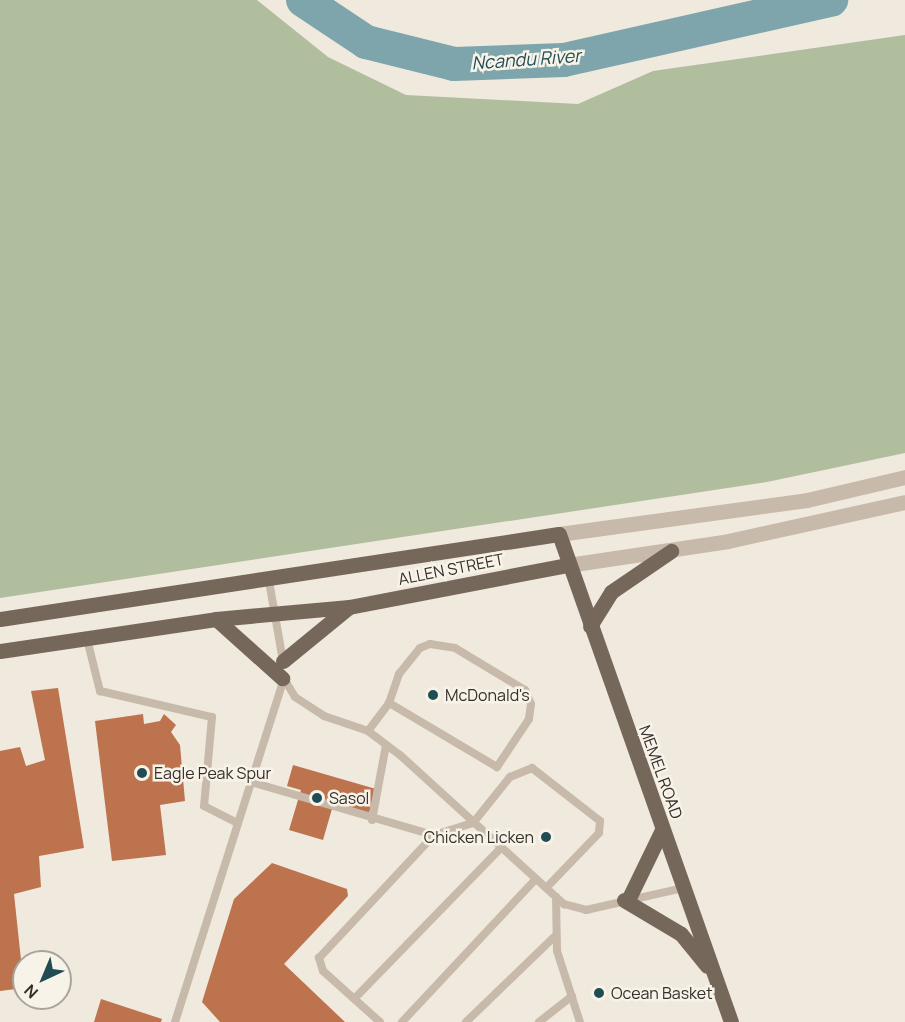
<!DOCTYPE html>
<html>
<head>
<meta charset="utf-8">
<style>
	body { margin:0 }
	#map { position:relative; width:905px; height:1022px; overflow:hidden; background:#f0e9dd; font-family:Manrope,sans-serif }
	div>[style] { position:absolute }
	.green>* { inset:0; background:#b1be9e }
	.river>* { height:34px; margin:-17px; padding:0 17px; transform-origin:17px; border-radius:17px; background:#7ea5ab }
	.building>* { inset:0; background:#bd734e }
	.service>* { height:8px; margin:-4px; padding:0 4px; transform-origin:4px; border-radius:4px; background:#c8baaa }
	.tertiary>* { height:15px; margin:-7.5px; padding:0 7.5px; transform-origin:7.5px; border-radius:7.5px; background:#c8baaa }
	.primary>* { height:15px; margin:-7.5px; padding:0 7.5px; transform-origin:7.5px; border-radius:7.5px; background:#76675b }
	.dots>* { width:16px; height:16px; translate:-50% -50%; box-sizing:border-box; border:3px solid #f8f3e9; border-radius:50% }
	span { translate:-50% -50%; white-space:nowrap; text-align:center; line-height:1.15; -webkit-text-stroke:5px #f8f3e9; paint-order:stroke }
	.street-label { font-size:16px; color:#362e29 }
	.poi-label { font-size:16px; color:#362e29 }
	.left { translate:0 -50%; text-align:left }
	.right { translate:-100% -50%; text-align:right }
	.water-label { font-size:18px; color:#214c54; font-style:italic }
	.north { position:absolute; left:12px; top:950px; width:60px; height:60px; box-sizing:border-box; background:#f8f3e9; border:2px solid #aaa49c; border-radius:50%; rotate:224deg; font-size:16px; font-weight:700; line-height:24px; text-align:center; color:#362e29 }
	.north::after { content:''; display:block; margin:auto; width:21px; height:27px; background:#214c54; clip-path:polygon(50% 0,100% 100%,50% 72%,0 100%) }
</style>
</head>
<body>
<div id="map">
	<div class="green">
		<i style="clip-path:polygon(0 0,257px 0,328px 57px,406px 95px,578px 104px,653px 71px,905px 35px,905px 453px,767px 482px,0 598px)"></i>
	</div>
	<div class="river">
		<i style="left:303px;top:0;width:76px;rotate:33.7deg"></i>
		<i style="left:366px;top:42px;width:91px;rotate:14deg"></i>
		<i style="left:454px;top:64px;width:110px;rotate:-2.1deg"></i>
		<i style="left:564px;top:60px;width:274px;rotate:-12.7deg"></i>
	</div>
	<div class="building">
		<i style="clip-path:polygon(58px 688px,84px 848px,39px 856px,41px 887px,14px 894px,24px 988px,0 991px,0 751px,20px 747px,26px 766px,45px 760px,31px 691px)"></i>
		<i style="clip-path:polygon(143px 714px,144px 724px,160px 721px,164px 714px,176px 725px,171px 732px,180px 745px,185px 801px,160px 805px,166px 855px,112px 861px,95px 721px)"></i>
		<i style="clip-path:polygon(293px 765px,376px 789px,369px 813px,334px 802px,323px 840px,289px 830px,301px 790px,287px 786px)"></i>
		<i style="clip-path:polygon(272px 863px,347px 889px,348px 896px,284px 964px,345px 1022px,220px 1022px,202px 1002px,234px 899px)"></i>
		<i style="clip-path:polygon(101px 999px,162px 1019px,161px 1022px,94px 1022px)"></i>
	</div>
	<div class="service">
		<i style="left:269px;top:581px;width:81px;rotate:80.1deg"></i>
		<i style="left:87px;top:639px;width:54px;rotate:76deg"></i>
		<i style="left:100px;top:691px;width:115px;rotate:13.1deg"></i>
		<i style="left:212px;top:717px;width:89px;rotate:95.1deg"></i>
		<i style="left:204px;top:806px;width:38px;rotate:27deg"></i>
		<i style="left:283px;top:677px;width:23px;rotate:59deg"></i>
		<i style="left:295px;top:697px;width:35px;rotate:33deg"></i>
		<i style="left:324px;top:716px;width:46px;rotate:18.8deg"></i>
		<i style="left:368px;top:731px;width:40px;rotate:37deg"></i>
		<i style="left:400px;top:755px;width:222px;rotate:42.3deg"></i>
		<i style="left:564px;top:904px;width:23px;rotate:15deg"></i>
		<i style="left:586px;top:910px;width:99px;rotate:-12.8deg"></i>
		<i style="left:368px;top:731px;width:35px;rotate:-53deg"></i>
		<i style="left:389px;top:703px;width:31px;rotate:-71deg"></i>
		<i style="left:399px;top:674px;width:33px;rotate:-51deg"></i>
		<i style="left:420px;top:648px;width:11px;rotate:-22deg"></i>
		<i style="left:430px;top:644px;width:25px;rotate:9deg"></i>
		<i style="left:455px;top:648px;width:82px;rotate:31deg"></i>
		<i style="left:525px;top:690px;width:15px;rotate:67deg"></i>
		<i style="left:531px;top:704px;width:15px;rotate:98deg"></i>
		<i style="left:529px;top:719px;width:58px;rotate:123.7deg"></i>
		<i style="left:497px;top:767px;width:126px;rotate:-149.3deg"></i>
		<i style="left:251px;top:782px;width:191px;rotate:16.2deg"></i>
		<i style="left:434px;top:835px;width:41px;rotate:-17.1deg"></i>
		<i style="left:473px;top:823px;width:59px;rotate:-51.2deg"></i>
		<i style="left:510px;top:777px;width:24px;rotate:-22deg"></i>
		<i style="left:532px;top:768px;width:86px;rotate:37.9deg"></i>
		<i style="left:600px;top:821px;width:12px;rotate:95deg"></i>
		<i style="left:599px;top:833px;width:76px;rotate:133.9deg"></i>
		<i style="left:372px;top:820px;width:76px;rotate:-79.4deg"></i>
		<i style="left:556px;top:897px;width:54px;rotate:88.9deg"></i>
		<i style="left:557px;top:951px;width:75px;rotate:72.1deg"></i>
		<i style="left:354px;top:999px;width:211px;rotate:-45.8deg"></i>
		<i style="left:175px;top:1022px;width:355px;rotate:-72.4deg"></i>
		<i style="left:380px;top:1022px;width:76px;rotate:-138.2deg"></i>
		<i style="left:323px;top:971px;width:14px;rotate:-107deg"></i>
		<i style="left:319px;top:958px;width:168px;rotate:-46.9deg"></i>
		<i style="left:402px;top:1022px;width:196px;rotate:-46.9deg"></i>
		<i style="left:466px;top:1022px;width:124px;rotate:-44deg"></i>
		<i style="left:539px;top:1022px;width:42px;rotate:-38.2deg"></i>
	</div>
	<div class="tertiary">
		<i style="left:559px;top:534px;width:250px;rotate:-7.8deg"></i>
		<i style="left:807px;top:500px;width:101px;rotate:-13.2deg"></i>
		<i style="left:568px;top:565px;width:162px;rotate:-8.5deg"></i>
		<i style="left:728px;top:541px;width:181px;rotate:-12.4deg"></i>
	</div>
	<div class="primary">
		<i style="left:0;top:619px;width:565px;rotate:-8.65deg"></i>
		<i style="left:559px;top:534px;width:517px;rotate:70.58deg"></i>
		<i style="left:216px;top:619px;width:89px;rotate:41.8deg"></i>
		<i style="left:590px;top:626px;width:40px;rotate:-58deg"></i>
		<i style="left:611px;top:592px;width:73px;rotate:-34.3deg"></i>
		<i style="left:0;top:651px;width:218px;rotate:-8.4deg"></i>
		<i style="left:216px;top:619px;width:134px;rotate:-5.2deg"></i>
		<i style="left:349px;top:607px;width:223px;rotate:-10.9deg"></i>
		<i style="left:283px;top:661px;width:85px;rotate:-39.3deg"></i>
		<i style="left:624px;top:900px;width:66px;rotate:30.8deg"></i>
		<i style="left:681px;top:934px;width:41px;rotate:50.9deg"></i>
		<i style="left:628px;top:900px;width:78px;rotate:-64.1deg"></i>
	</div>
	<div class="dots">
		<i style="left:433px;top:695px;background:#214c54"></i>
		<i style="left:142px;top:773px;background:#214c54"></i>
		<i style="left:317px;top:798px;background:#214c54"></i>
		<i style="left:546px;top:837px;background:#214c54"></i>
		<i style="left:599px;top:993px;background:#214c54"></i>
	</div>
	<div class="street-label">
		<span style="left:451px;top:569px;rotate:-11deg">ALLEN STREET</span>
		<span style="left:661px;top:772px;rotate:70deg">MEMEL ROAD</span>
	</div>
	<div class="poi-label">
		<span class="left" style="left:445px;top:695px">McDonald's</span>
		<span class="left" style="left:154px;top:773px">Eagle Peak Spur</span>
		<span class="left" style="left:329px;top:798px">Sasol</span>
		<span class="right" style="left:534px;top:837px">Chicken Licken</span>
		<span class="left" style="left:611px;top:993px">Ocean Basket</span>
	</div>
	<div class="water-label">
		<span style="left:526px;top:59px;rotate:-4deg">Ncandu River</span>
	</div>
	<div class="north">N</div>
</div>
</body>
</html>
